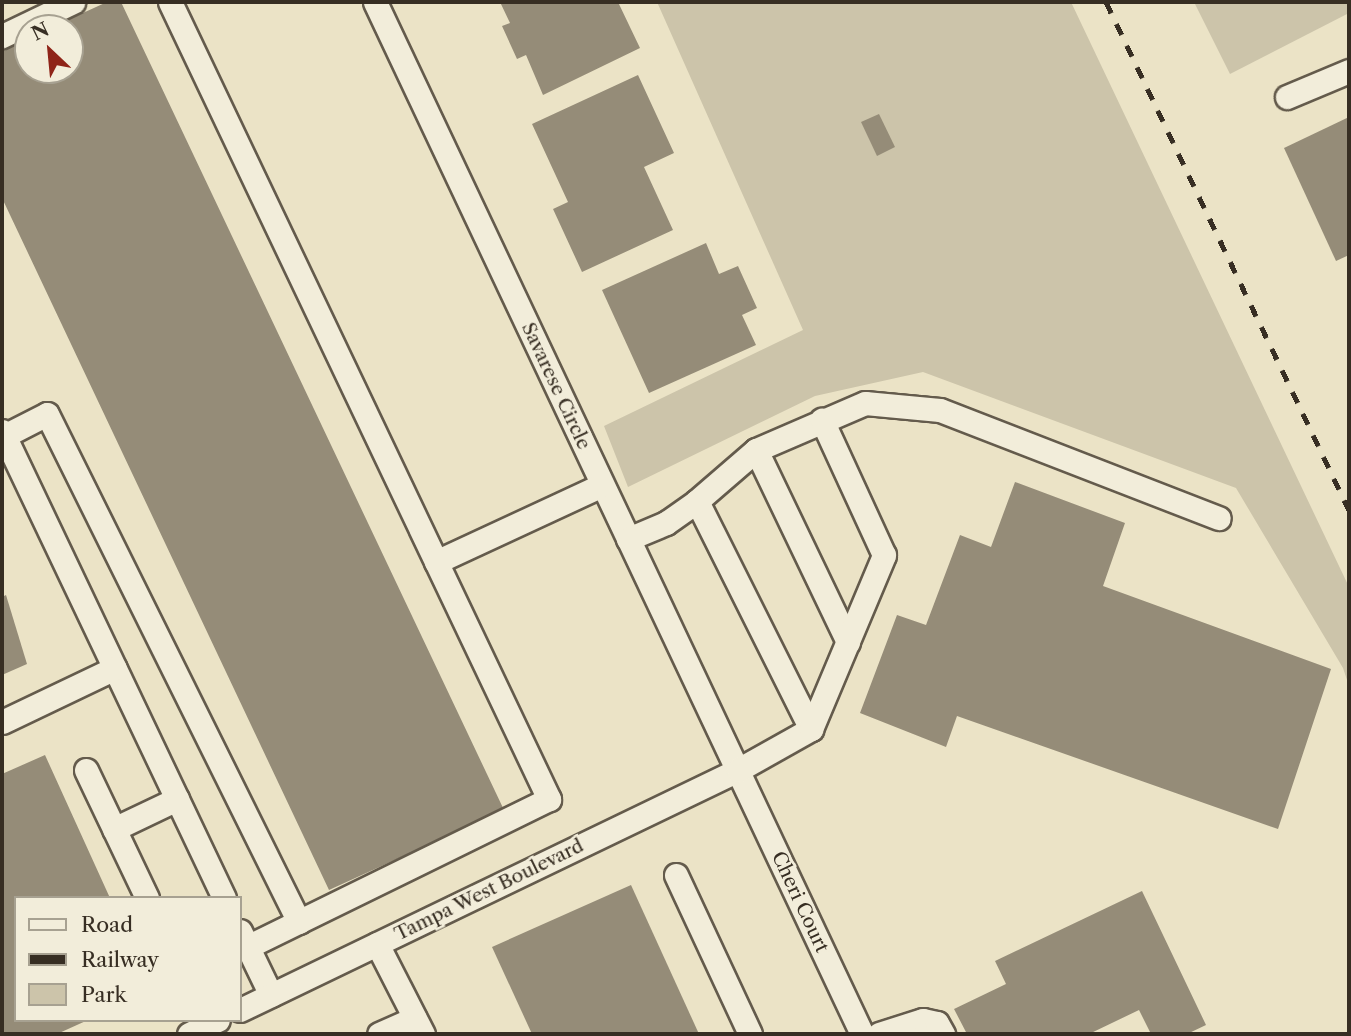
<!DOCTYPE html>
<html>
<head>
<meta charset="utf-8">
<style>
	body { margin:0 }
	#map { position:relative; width:1351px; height:1036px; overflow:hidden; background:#ebe3c6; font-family:"Libre Caslon Text",serif }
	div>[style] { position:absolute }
	.green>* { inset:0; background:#ccc4aa }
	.building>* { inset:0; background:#958c78 }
	.roads { filter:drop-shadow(2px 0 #645b4c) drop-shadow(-2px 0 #645b4c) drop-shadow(0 2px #645b4c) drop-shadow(0 -2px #645b4c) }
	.minor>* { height:23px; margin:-11.5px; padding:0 11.5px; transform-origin:11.5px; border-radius:11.5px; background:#f2edda }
	.rail>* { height:5px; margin-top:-2.5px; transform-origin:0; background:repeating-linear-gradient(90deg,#372e23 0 12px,transparent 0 24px) }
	span { translate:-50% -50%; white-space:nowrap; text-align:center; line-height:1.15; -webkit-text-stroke:5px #f2edda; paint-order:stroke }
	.street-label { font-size:19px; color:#372e23 }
	.frame { position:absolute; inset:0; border:4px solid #372e23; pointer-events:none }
	.legend { position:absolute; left:14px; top:896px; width:228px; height:126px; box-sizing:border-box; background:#f2edda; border:2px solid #a7a191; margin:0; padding:9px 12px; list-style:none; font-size:21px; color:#372e23 }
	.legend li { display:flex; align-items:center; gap:14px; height:35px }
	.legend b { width:35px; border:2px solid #a7a191 }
	.north { position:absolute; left:14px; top:14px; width:70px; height:70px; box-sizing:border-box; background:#f2edda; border:2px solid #a7a191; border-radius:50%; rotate:334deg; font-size:19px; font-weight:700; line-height:28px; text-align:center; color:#372e23 }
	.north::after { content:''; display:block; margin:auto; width:24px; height:32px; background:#8f2418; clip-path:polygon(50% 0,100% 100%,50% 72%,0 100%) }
</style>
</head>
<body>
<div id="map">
	<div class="green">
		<i style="clip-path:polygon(657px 2px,1071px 2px,1349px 587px,1349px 686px,1343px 668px,1236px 488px,923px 372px,815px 396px,628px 487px,604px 426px,803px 330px)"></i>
		<i style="clip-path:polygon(1194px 2px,1349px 2px,1349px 13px,1230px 74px)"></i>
	</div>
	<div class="building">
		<i style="clip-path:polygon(107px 2px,121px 2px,504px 810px,329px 890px,2px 198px,2px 50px,28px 38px,28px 70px,70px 70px,70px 28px,50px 28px)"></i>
		<i style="clip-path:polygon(500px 2px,618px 2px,640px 48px,543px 95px,526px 55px,517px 59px,502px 26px,510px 23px)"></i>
		<i style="clip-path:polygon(638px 75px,674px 153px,644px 167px,673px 230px,582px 272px,553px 209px,568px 202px,532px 124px)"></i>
		<i style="clip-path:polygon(879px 114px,895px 147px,877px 156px,861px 122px)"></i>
		<i style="clip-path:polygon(1349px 117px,1349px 255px,1336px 261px,1284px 148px)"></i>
		<i style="clip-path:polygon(706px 243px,719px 274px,738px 266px,757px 308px,742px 315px,756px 345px,649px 393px,602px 290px)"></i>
		<i style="clip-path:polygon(1015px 482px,1125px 523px,1103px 586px,1331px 669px,1278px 829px,957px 716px,946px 747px,860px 713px,897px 615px,926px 625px,960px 535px,991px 547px)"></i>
		<i style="clip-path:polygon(6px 595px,27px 664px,2px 675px,2px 597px)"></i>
		<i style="clip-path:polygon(45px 755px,110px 898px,16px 898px,16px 1020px,88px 1020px,57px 1034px,2px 1034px,2px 774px)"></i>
		<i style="clip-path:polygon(631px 885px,699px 1034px,532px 1034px,492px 947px)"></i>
		<i style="clip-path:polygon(1142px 891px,1206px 1025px,1187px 1034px,1151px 1034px,1139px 1010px,1089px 1034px,967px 1034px,954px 1009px,1006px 984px,995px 961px)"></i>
	</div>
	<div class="roads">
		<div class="minor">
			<i style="left:170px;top:2px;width:883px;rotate:64.57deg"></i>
			<i style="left:549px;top:799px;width:336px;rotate:153.9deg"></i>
			<i style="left:375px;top:2px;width:1141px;rotate:64.74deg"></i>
			<i style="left:2px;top:36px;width:79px;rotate:-25.6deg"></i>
			<i style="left:1287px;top:97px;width:67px;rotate:-22.8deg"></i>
			<i style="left:2px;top:431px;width:517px;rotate:64.57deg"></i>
			<i style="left:4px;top:436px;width:48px;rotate:-27.1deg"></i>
			<i style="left:47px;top:414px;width:567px;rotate:63.62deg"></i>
			<i style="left:756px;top:450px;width:213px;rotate:64.4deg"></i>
			<i style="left:628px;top:539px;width:41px;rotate:-22.8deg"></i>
			<i style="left:666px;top:523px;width:38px;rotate:-35deg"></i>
			<i style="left:436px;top:562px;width:183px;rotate:-24.9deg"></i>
			<i style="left:2px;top:722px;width:125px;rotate:-25.5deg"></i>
			<i style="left:811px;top:729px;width:255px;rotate:-116.6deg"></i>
			<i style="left:697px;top:501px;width:78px;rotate:-40.8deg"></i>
			<i style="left:756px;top:450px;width:119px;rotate:-23.3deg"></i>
			<i style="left:865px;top:403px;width:75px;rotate:5.3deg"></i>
			<i style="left:940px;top:410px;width:299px;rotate:21.2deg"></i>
			<i style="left:86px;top:770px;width:142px;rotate:64.5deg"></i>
			<i style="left:114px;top:829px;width:70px;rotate:-25.5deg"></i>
			<i style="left:676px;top:875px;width:175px;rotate:65deg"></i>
			<i style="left:240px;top:931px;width:71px;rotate:64.2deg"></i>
			<i style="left:377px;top:944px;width:101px;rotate:62.9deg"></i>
			<i style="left:240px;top:1010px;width:553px;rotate:-25.73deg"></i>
			<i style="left:738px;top:770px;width:84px;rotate:-29.3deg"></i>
			<i style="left:811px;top:729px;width:189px;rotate:-67.2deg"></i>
			<i style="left:884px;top:555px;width:149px;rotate:-114.7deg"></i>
			<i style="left:189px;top:1034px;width:32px;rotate:-26deg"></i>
			<i style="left:379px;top:1034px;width:39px;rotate:-24deg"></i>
			<i style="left:879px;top:1034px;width:46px;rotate:-17.7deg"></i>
			<i style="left:923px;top:1020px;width:14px;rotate:12deg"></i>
			<i style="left:937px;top:1023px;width:13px;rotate:61deg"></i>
		</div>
	</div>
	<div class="rail">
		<i style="left:1106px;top:2px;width:563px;rotate:64.44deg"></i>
	</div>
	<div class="street-label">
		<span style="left:556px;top:386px;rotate:65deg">Savarese Circle</span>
		<span style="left:489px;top:890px;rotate:-26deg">Tampa West Boulevard</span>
		<span style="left:800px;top:902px;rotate:65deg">Cheri Court</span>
	</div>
	<div class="frame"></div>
	<ul class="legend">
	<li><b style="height:9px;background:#f2edda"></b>Road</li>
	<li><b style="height:9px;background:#372e23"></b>Railway</li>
	<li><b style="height:19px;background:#ccc4aa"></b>Park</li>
	</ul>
	<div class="north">N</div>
</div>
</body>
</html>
